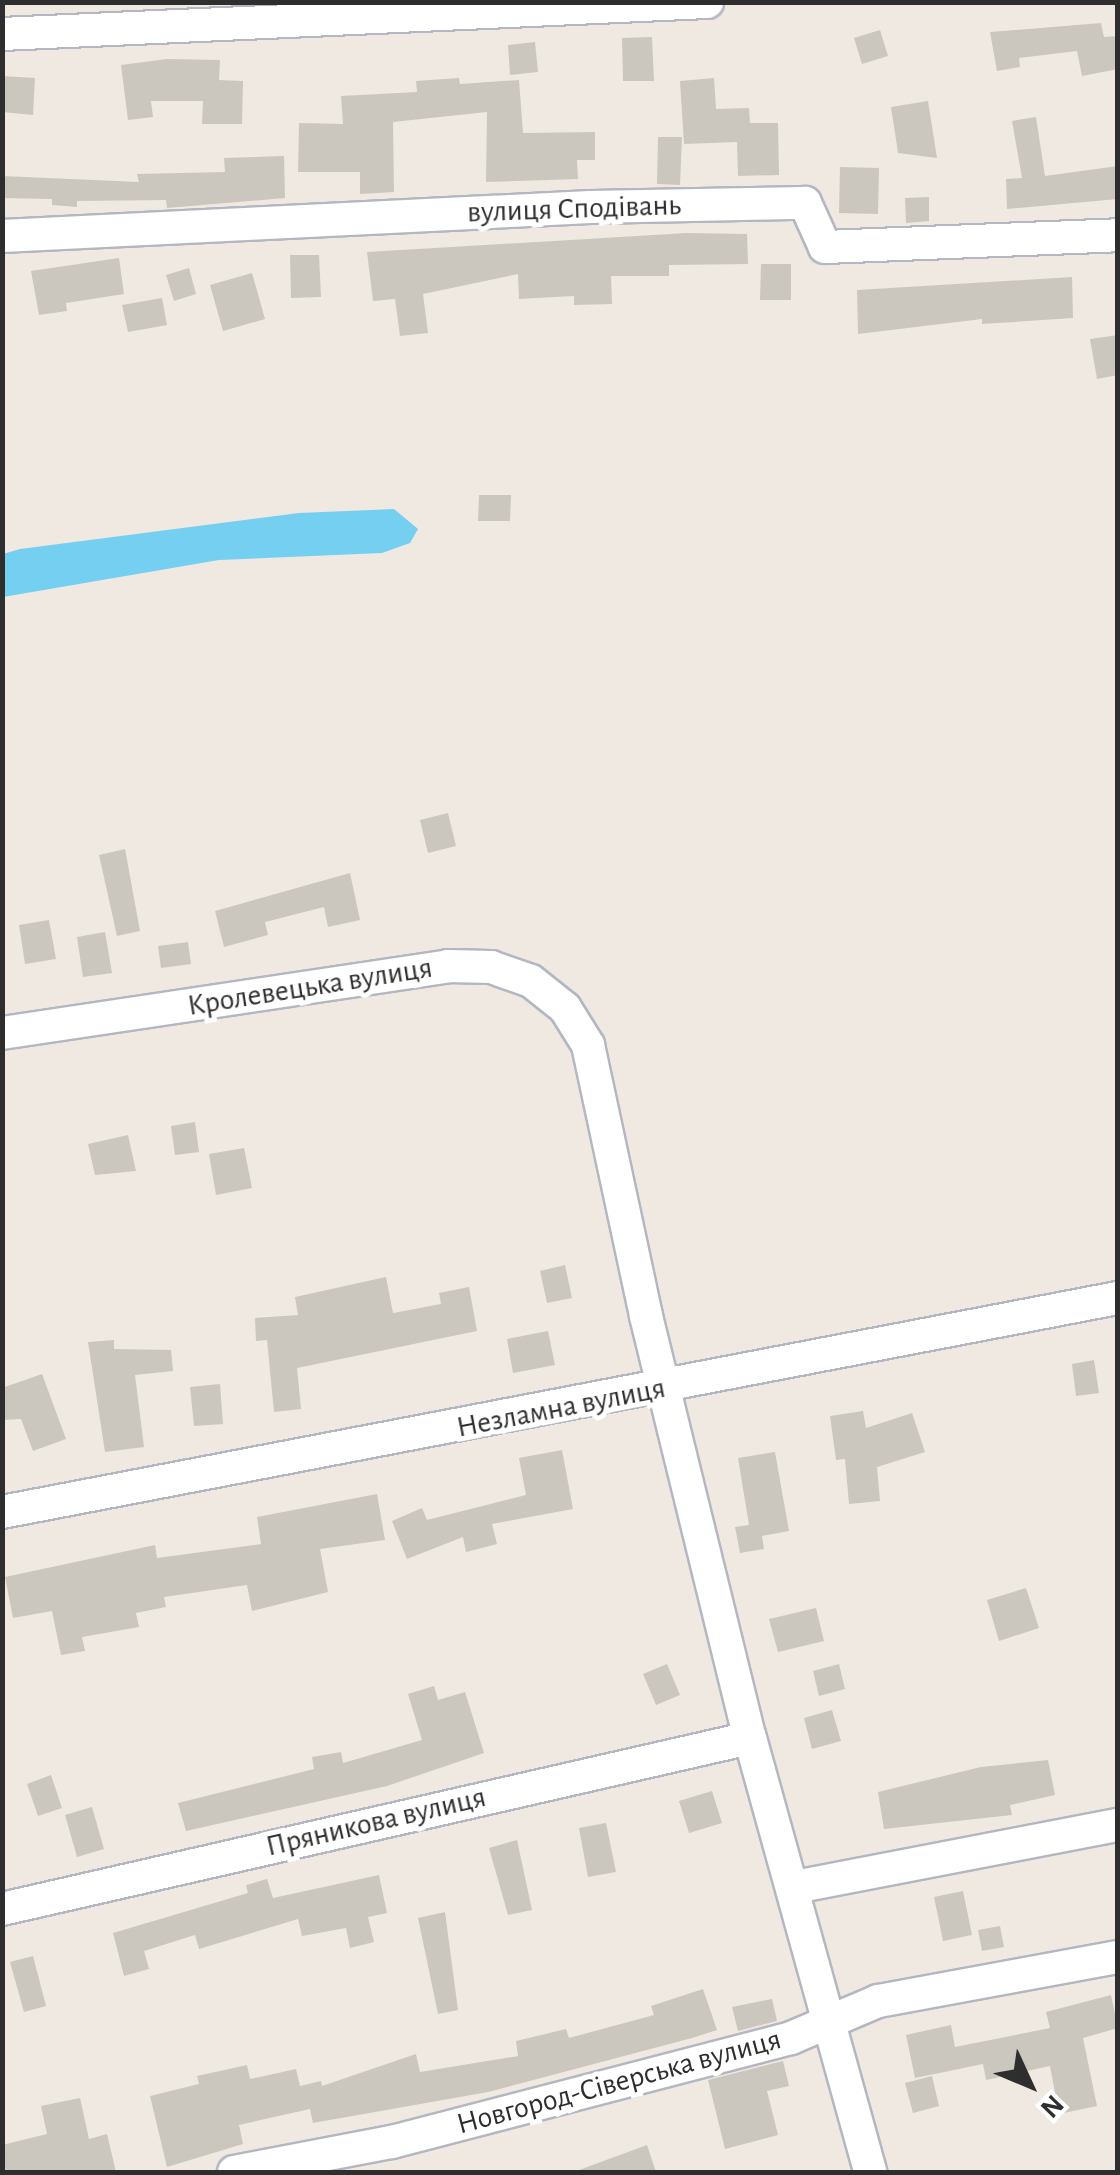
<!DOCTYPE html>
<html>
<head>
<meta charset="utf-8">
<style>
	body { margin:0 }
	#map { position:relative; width:1120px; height:2175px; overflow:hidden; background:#efe9e1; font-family:"Alegreya Sans",sans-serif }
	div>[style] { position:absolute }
	.water>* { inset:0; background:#75cff0 }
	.building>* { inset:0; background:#cbc7bf }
	.roads { filter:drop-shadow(2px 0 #b4b7c1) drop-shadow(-2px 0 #b4b7c1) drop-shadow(0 2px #b4b7c1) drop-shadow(0 -2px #b4b7c1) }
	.minor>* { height:32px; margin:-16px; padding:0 16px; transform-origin:16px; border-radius:16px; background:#fff }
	span { translate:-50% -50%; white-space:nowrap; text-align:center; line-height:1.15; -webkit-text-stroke:10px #fff; paint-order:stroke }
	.street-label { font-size:30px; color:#2e2e2e }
	.frame { position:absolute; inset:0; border:5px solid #2e2e2e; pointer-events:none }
	.north { position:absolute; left:980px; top:2035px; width:100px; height:100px; -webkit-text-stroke:8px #fff; paint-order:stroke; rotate:134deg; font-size:28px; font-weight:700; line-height:40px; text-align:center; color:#2e2e2e }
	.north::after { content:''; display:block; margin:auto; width:35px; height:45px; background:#2e2e2e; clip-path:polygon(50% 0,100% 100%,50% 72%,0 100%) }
</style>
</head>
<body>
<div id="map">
	<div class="water">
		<i style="clip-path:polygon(394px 509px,418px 529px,410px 543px,382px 553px,219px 560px,3px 597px,3px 554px,20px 549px,299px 513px)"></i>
	</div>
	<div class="building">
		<i style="clip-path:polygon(1101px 23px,1104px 37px,1118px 36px,1118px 69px,1082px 76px,1077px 51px,1019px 58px,1020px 67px,997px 71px,990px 32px)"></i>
		<i style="clip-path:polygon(880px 30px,888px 56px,862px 64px,854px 38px)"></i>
		<i style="clip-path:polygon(652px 37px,654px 81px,623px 81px,622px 38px)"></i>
		<i style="clip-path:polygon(535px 42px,538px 72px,510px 75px,508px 45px)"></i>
		<i style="clip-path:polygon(167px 59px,220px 60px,219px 80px,243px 81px,242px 124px,202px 124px,203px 101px,151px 101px,153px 117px,128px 120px,121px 65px)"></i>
		<i style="clip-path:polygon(2px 76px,35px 78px,33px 115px,2px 112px)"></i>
		<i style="clip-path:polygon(459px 78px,460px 84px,519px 80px,523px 133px,595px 132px,595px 160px,577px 160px,578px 179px,486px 182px,487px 112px,393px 122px,394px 192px,360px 194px,360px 172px,298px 172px,299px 123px,343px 124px,341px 96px,417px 92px,416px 81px)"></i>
		<i style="clip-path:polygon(714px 78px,716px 109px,749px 108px,750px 123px,778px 123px,779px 175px,738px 176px,737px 142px,684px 144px,680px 81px)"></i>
		<i style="clip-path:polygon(928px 101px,937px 158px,898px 153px,891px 107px)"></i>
		<i style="clip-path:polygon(1036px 117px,1045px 176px,1118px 166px,1118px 199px,1007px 209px,1006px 179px,1022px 178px,1012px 121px)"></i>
		<i style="clip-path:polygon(658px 137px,682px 137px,680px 185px,657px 184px)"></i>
		<i style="clip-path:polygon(284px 156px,285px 198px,167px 208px,166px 200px,77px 201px,77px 207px,52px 205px,52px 199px,2px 198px,2px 176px,139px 182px,137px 174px,225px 172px,224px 158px)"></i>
		<i style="clip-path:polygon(840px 167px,879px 168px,878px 214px,839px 213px)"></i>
		<i style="clip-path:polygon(929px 197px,929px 221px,906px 223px,905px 198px)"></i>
		<i style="clip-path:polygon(687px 233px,747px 234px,748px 264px,669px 265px,669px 276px,611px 276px,612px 304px,574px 305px,574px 296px,519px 299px,518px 274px,423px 294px,428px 333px,400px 336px,395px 299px,373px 301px,367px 252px)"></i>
		<i style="clip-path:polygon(290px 255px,319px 255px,321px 297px,291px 298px)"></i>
		<i style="clip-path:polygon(119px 258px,124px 294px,66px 303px,67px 311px,39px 315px,31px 271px)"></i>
		<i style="clip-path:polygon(761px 264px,791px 264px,791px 300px,760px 300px)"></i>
		<i style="clip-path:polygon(189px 268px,196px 294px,174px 301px,166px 275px)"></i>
		<i style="clip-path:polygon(252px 273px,265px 319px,223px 331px,210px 285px)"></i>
		<i style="clip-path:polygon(1072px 277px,1073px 318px,982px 324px,982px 319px,858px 334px,857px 290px)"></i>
		<i style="clip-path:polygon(162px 298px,167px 325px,128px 332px,122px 305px)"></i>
		<i style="clip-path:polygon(1118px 335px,1118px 375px,1097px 379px,1090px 339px)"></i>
		<i style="clip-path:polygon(479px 495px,511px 495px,510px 521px,478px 521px)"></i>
		<i style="clip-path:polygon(448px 813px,456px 846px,428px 853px,420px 820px)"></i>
		<i style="clip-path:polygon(125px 849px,140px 931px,117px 936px,99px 855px)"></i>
		<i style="clip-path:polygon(350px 873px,360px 920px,328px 927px,324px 907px,265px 922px,268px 935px,224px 947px,215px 911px)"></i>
		<i style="clip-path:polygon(49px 920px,56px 959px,25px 964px,19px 925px)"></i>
		<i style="clip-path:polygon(105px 932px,112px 973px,83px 977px,77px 937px)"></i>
		<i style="clip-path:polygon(188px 942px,191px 964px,161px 968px,158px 946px)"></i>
		<i style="clip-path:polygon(195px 1122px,199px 1152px,175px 1155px,171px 1126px)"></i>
		<i style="clip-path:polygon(128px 1135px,136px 1171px,95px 1175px,88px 1144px)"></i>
		<i style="clip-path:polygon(244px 1148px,252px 1188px,216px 1195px,209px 1154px)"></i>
		<i style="clip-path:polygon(565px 1265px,572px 1298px,547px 1303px,540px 1271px)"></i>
		<i style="clip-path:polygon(386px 1277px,393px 1313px,441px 1304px,439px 1293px,469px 1287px,477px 1331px,297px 1368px,301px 1409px,274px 1412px,267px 1340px,256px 1341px,255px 1318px,298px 1315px,295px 1297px)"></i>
		<i style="clip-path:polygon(548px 1331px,555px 1365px,513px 1373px,507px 1339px)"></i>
		<i style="clip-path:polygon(114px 1340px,114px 1349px,171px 1350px,173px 1371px,135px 1375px,144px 1447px,105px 1452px,88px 1342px)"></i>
		<i style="clip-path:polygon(1094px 1360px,1099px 1393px,1076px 1396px,1072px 1364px)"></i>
		<i style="clip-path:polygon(42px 1374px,66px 1439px,33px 1451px,21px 1419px,2px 1420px,2px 1388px)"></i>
		<i style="clip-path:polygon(220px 1384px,223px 1424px,194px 1426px,190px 1387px)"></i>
		<i style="clip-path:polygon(863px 1411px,866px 1428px,912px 1413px,925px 1452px,877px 1467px,880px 1501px,849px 1504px,845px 1459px,836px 1460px,830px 1416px)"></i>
		<i style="clip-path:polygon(562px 1450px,573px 1509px,492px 1524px,497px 1544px,466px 1552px,463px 1537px,407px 1559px,392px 1521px,422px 1508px,427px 1520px,526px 1495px,519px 1458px)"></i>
		<i style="clip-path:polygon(775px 1452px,789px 1531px,762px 1536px,764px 1549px,740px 1553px,735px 1527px,749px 1525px,738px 1458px)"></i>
		<i style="clip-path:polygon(377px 1494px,385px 1540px,320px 1549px,328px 1592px,252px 1611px,247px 1585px,164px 1597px,166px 1607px,136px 1613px,139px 1627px,82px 1637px,85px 1651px,61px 1655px,52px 1611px,13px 1618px,5px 1577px,155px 1545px,157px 1558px,261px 1544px,257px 1517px)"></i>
		<i style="clip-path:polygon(1026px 1588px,1039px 1628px,999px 1641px,987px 1600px)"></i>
		<i style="clip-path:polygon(816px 1608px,824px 1641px,778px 1652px,769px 1619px)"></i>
		<i style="clip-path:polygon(667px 1664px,680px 1695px,656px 1705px,643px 1674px)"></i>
		<i style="clip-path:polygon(839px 1664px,845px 1689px,819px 1696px,813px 1671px)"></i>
		<i style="clip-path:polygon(434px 1686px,438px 1700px,465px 1692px,484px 1753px,387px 1786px,186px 1831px,178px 1803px,314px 1769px,312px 1757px,341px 1752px,343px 1763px,422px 1740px,408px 1694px)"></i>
		<i style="clip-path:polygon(832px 1710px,841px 1741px,812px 1749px,804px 1718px)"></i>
		<i style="clip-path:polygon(1048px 1760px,1055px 1795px,1010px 1805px,1012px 1815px,884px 1829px,878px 1792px,981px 1767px)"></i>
		<i style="clip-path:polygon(51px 1775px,62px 1808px,38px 1816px,27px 1784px)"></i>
		<i style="clip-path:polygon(712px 1791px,722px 1823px,689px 1833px,679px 1801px)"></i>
		<i style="clip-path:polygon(92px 1807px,104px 1849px,77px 1857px,65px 1815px)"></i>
		<i style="clip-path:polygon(606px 1823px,616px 1872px,588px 1877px,579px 1828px)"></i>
		<i style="clip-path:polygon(517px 1840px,532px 1910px,508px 1915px,489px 1848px)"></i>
		<i style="clip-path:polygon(379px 1875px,387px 1913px,368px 1917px,374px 1942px,350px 1948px,346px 1928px,302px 1936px,298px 1919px,199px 1949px,195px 1935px,144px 1951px,149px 1969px,124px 1976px,113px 1933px,248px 1893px,246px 1885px,267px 1879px,273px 1898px)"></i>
		<i style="clip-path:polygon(963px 1891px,972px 1935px,943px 1941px,934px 1897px)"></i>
		<i style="clip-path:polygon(445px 1912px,458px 2010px,438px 2014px,418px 1918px)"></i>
		<i style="clip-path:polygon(1000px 1926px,1004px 1947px,982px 1951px,978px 1930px)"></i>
		<i style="clip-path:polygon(33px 1956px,46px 2006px,24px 2012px,10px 1962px)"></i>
		<i style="clip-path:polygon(703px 1989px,717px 2030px,692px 2038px,488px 2092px,313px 2123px,310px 2109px,239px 2125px,243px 2144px,167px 2167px,150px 2096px,199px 2084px,197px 2076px,247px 2065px,250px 2079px,296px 2069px,300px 2086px,321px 2081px,322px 2086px,416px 2054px,420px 2072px,518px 2056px,516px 2041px,566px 2029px,569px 2038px,654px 2015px,651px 2006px)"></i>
		<i style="clip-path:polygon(1111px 1995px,1118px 2028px,1083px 2038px,1097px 2106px,1059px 2114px,1050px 2066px,986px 2080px,983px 2064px,915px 2078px,906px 2035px,951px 2025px,955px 2047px,1050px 2028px,1046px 2012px)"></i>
		<i style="clip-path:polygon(772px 1999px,777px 2021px,738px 2031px,732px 2007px)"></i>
		<i style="clip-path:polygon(783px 2061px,789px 2086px,767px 2091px,778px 2135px,725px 2149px,708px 2080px)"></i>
		<i style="clip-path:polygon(932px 2076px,939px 2106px,913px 2113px,905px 2083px)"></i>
		<i style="clip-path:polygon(80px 2098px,89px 2139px,107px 2134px,116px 2172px,2px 2172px,2px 2145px,47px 2134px,41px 2106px)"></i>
		<i style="clip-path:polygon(647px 2145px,656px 2172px,580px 2172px,579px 2170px)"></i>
	</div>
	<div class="roads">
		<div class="minor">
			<i style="left:2px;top:34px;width:706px;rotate:-2.6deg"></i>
			<i style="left:2px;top:236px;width:589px;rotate:-2.82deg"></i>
			<i style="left:590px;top:207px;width:215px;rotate:-1.1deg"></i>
			<i style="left:805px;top:203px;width:48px;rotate:65.6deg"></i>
			<i style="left:825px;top:247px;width:293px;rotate:-2.3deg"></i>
			<i style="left:2px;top:1033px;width:451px;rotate:-8.5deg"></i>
			<i style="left:448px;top:966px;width:43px;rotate:1.3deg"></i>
			<i style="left:491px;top:967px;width:42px;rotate:19.3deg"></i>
			<i style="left:531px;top:981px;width:43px;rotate:38.5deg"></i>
			<i style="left:565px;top:1008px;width:44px;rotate:58.1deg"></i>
			<i style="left:588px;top:1045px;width:277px;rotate:77.9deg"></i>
			<i style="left:646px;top:1316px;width:435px;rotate:76.2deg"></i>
			<i style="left:750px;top:1738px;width:450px;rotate:74.5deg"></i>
			<i style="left:2px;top:1512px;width:1136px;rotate:-10.86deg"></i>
			<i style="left:795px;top:1887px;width:329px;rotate:-10.9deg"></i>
			<i style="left:2px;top:1909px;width:767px;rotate:-12.88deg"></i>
			<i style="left:234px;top:2172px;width:161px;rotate:-10.8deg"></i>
			<i style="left:392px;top:2142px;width:412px;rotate:-14.6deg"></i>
			<i style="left:791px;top:2038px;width:95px;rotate:-23deg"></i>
			<i style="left:878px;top:2001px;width:244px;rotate:-10.4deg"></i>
		</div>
	</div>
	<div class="street-label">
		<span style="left:574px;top:209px;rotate:-2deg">вулиця Сподівань</span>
		<span style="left:310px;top:987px;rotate:-9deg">Кролевецька вулиця</span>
		<span style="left:561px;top:1408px;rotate:-11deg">Незламна вулиця</span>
		<span style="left:376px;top:1822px;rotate:-13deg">Пряникова вулиця</span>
		<span style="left:619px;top:2082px;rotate:-15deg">Новгород-Сіверська вулиця</span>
	</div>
	<div class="frame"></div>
	<div class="north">N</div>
</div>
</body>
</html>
